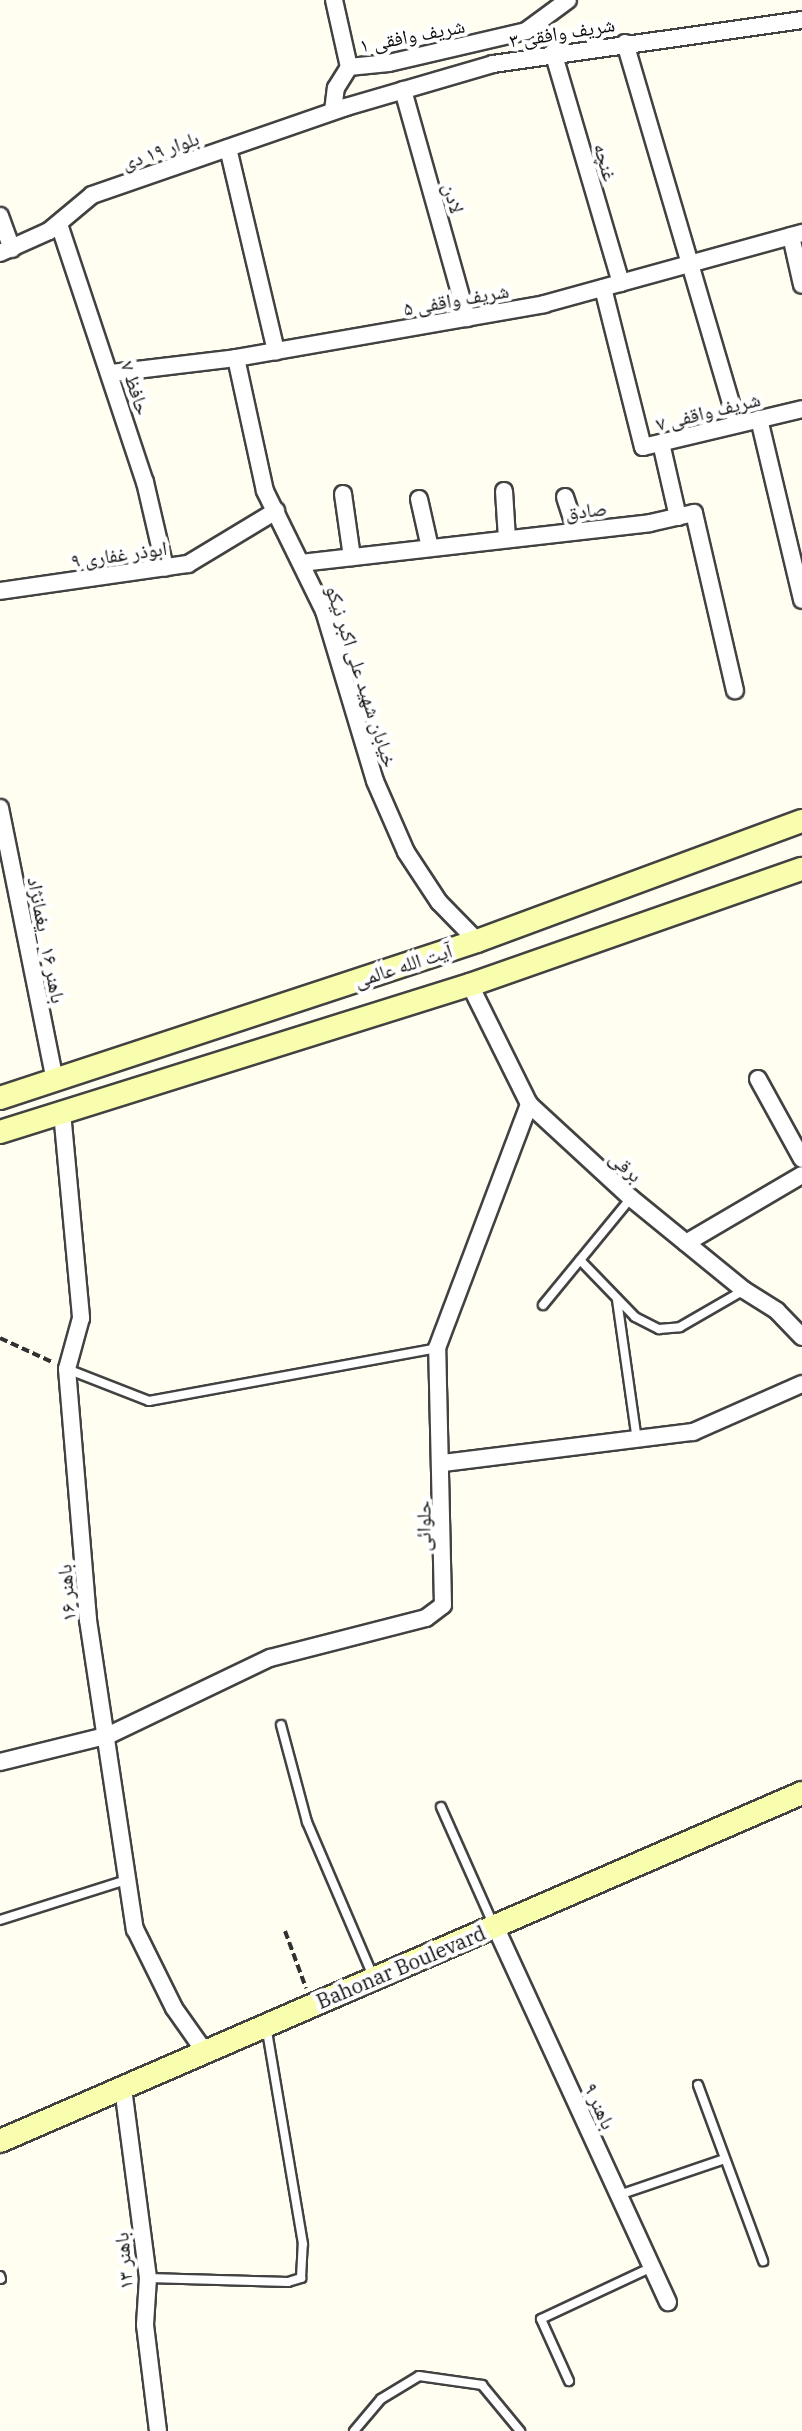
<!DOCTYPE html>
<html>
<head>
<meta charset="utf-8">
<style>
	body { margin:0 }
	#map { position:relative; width:802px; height:2431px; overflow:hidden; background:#fffef1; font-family:"IBM Plex Serif","Noto Naskh Arabic",serif }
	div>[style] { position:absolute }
	.path>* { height:4px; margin-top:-2px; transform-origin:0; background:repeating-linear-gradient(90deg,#313131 0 8px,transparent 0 12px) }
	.roads { filter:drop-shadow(2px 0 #424242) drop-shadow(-2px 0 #424242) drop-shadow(0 2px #424242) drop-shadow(0 -2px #424242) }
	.lane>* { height:8px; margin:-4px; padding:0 4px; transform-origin:4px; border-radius:4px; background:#fff }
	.street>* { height:16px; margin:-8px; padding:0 8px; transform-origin:8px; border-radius:8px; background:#fff }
	.secondary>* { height:22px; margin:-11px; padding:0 11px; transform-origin:11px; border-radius:11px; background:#f9fdae }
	span { translate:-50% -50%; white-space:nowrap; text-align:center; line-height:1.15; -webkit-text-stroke:8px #fff; paint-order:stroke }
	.street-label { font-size:20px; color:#0f0f0f }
</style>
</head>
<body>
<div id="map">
	<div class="path">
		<i style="left:0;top:1338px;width:57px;rotate:24.8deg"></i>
		<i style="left:285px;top:1931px;width:61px;rotate:69.8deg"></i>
	</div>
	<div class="roads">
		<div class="lane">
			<i style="left:580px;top:1260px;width:79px;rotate:46deg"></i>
			<i style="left:635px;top:1317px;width:27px;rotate:27deg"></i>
			<i style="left:659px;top:1329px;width:21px;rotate:-5deg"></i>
			<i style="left:680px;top:1327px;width:74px;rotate:-30deg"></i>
			<i style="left:617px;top:1300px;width:142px;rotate:81.9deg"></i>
			<i style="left:543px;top:1305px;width:139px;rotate:-50.6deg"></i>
			<i style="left:67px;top:1369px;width:88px;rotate:21.3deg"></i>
			<i style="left:149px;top:1401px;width:293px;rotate:-10.4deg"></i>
			<i style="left:281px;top:1725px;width:100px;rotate:75deg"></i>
			<i style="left:307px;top:1822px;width:168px;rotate:66.8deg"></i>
			<i style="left:441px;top:1807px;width:130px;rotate:66deg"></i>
			<i style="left:0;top:1920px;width:135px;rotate:-17.6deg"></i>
			<i style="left:698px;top:2085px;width:188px;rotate:69.7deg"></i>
			<i style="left:619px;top:2195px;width:112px;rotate:-18.8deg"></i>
			<i style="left:0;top:2276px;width:3px;rotate:72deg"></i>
			<i style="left:148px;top:2278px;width:140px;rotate:1.6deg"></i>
			<i style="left:288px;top:2282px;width:14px;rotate:-17deg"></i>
			<i style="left:301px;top:2278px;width:34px;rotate:-87deg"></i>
			<i style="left:303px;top:2244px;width:221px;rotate:-99.6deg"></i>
			<i style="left:569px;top:2381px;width:68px;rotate:-114.3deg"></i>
			<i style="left:541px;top:2319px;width:123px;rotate:-25.1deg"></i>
			<i style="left:354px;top:2431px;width:42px;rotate:-49.8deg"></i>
			<i style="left:381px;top:2399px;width:44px;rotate:-31.2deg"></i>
			<i style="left:419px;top:2376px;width:64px;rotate:8.1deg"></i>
			<i style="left:482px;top:2385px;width:60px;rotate:50.4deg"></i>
		</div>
		<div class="street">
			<i style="left:334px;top:0;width:69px;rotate:77.4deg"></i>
			<i style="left:625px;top:43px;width:397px;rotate:73.6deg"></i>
			<i style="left:553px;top:52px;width:241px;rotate:73.6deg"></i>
			<i style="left:403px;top:90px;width:237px;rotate:74.3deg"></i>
			<i style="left:333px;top:111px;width:23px;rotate:-83deg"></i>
			<i style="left:336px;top:88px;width:25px;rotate:-58deg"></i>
			<i style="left:349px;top:67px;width:40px;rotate:-5.7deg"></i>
			<i style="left:389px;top:63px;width:141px;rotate:-13.1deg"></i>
			<i style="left:526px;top:31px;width:52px;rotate:-36.4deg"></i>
			<i style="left:228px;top:148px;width:209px;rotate:76.7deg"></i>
			<i style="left:0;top:216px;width:35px;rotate:70deg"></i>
			<i style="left:59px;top:224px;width:272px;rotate:71.6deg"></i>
			<i style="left:145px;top:482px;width:88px;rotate:76.9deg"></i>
			<i style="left:791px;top:236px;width:50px;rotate:77.3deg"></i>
			<i style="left:0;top:253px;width:54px;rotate:-24.2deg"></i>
			<i style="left:49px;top:231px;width:56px;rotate:-39.9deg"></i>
			<i style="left:92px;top:195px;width:269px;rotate:-19.1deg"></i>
			<i style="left:346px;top:107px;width:153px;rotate:-16.3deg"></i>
			<i style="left:493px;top:64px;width:312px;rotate:-8.1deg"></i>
			<i style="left:603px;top:288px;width:164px;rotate:75.9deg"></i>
			<i style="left:643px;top:447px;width:163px;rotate:-13.4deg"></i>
			<i style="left:236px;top:358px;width:136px;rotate:77.7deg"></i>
			<i style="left:265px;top:491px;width:134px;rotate:63.8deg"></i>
			<i style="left:324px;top:611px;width:177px;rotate:73.3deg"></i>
			<i style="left:375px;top:781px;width:77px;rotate:66.4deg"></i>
			<i style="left:406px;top:852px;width:60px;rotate:56.6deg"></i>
			<i style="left:439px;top:902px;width:54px;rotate:45.7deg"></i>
			<i style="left:111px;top:373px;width:126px;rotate:-6.8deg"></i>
			<i style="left:236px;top:358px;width:313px;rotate:-9.9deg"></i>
			<i style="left:544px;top:304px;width:268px;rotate:-15.4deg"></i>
			<i style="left:759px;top:419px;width:186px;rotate:76.6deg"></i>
			<i style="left:661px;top:443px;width:76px;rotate:77.1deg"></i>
			<i style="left:504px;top:491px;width:48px;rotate:86.4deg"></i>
			<i style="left:343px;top:494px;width:64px;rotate:81.9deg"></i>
			<i style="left:565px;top:497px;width:36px;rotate:72deg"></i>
			<i style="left:419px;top:499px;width:50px;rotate:77.3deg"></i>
			<i style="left:301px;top:563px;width:351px;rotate:-6.5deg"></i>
			<i style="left:650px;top:523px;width:45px;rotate:-12.8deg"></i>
			<i style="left:694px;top:513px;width:182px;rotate:77deg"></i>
			<i style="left:0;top:591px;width:190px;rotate:-8.2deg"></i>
			<i style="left:188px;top:564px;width:103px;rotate:-31.1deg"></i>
			<i style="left:0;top:808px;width:278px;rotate:78.6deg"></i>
			<i style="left:470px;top:985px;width:133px;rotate:63.6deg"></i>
			<i style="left:529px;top:1104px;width:139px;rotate:42.7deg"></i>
			<i style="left:631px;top:1198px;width:146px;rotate:39.2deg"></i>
			<i style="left:744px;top:1290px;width:39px;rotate:32deg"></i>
			<i style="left:777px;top:1311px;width:36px;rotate:46deg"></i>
			<i style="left:758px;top:1079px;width:91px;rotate:61.2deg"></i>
			<i style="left:62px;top:1112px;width:207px;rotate:84.7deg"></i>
			<i style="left:81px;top:1318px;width:53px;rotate:105.4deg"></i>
			<i style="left:67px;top:1369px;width:252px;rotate:85.2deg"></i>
			<i style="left:88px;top:1620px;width:313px;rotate:81.4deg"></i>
			<i style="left:135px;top:1929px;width:88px;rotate:63.7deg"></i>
			<i style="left:174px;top:2008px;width:54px;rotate:54.8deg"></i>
			<i style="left:686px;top:1243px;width:134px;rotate:-30.4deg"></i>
			<i style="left:443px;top:1463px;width:252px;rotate:-7.1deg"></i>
			<i style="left:693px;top:1432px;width:119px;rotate:-23.8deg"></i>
			<i style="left:0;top:1762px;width:112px;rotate:-13.9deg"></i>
			<i style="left:109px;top:1735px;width:178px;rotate:-25.6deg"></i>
			<i style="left:270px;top:1658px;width:161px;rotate:-14.4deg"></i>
			<i style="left:426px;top:1618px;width:21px;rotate:-37deg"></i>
			<i style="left:443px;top:1605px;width:257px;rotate:-91.3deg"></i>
			<i style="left:437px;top:1348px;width:261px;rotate:-69.3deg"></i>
			<i style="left:495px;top:1926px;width:414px;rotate:65.3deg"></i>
			<i style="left:123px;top:2088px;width:192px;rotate:82.5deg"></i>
			<i style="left:148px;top:2278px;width:47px;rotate:93.7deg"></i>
			<i style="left:145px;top:2325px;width:107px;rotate:83deg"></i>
		</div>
		<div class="secondary">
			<i style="left:0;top:1098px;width:502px;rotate:-18.22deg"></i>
			<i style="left:477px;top:941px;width:346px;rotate:-20.3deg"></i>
			<i style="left:0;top:1132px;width:492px;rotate:-17.4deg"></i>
			<i style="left:470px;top:985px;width:352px;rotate:-19.3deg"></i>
			<i style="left:0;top:2141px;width:874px;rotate:-23.46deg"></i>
		</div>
	</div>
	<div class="street-label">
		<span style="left:562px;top:32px;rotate:-9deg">شریف وافقی ۳</span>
		<span style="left:412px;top:35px;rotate:-11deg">شریف وافقی ۱</span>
		<span style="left:160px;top:150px;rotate:-19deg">بلوار ۱۹ دی</span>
		<span style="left:606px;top:162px;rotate:74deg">غنچه</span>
		<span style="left:454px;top:198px;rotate:74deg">لادن</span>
		<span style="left:456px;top:299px;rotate:-10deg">شریف واقفی ۵</span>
		<span style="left:136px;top:388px;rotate:72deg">حافظ ۷</span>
		<span style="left:708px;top:411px;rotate:-14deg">شریف واقفی ۷</span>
		<span style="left:586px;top:510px;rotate:-7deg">صادق</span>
		<span style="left:119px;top:554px;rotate:-8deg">ابوذر غفاری ۹</span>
		<span style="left:362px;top:676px;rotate:72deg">خیابان شهید علی اکبر نیکو</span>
		<span style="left:47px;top:940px;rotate:79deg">باهنر ۱۶ _یغمانژاد</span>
		<span style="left:403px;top:965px;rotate:-18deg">آیت الله عالمی</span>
		<span style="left:626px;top:1166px;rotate:42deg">برقی</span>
		<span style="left:423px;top:1526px;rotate:-90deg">حلوائی</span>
		<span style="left:66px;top:1593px;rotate:-95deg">باهنر ۱۶</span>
		<span style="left:401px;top:1967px;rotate:-23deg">Bahonar Boulevard</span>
		<span style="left:600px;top:2106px;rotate:65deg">باهنر ۹</span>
		<span style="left:123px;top:2261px;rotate:-95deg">باهنر ۱۳</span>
	</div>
</div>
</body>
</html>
